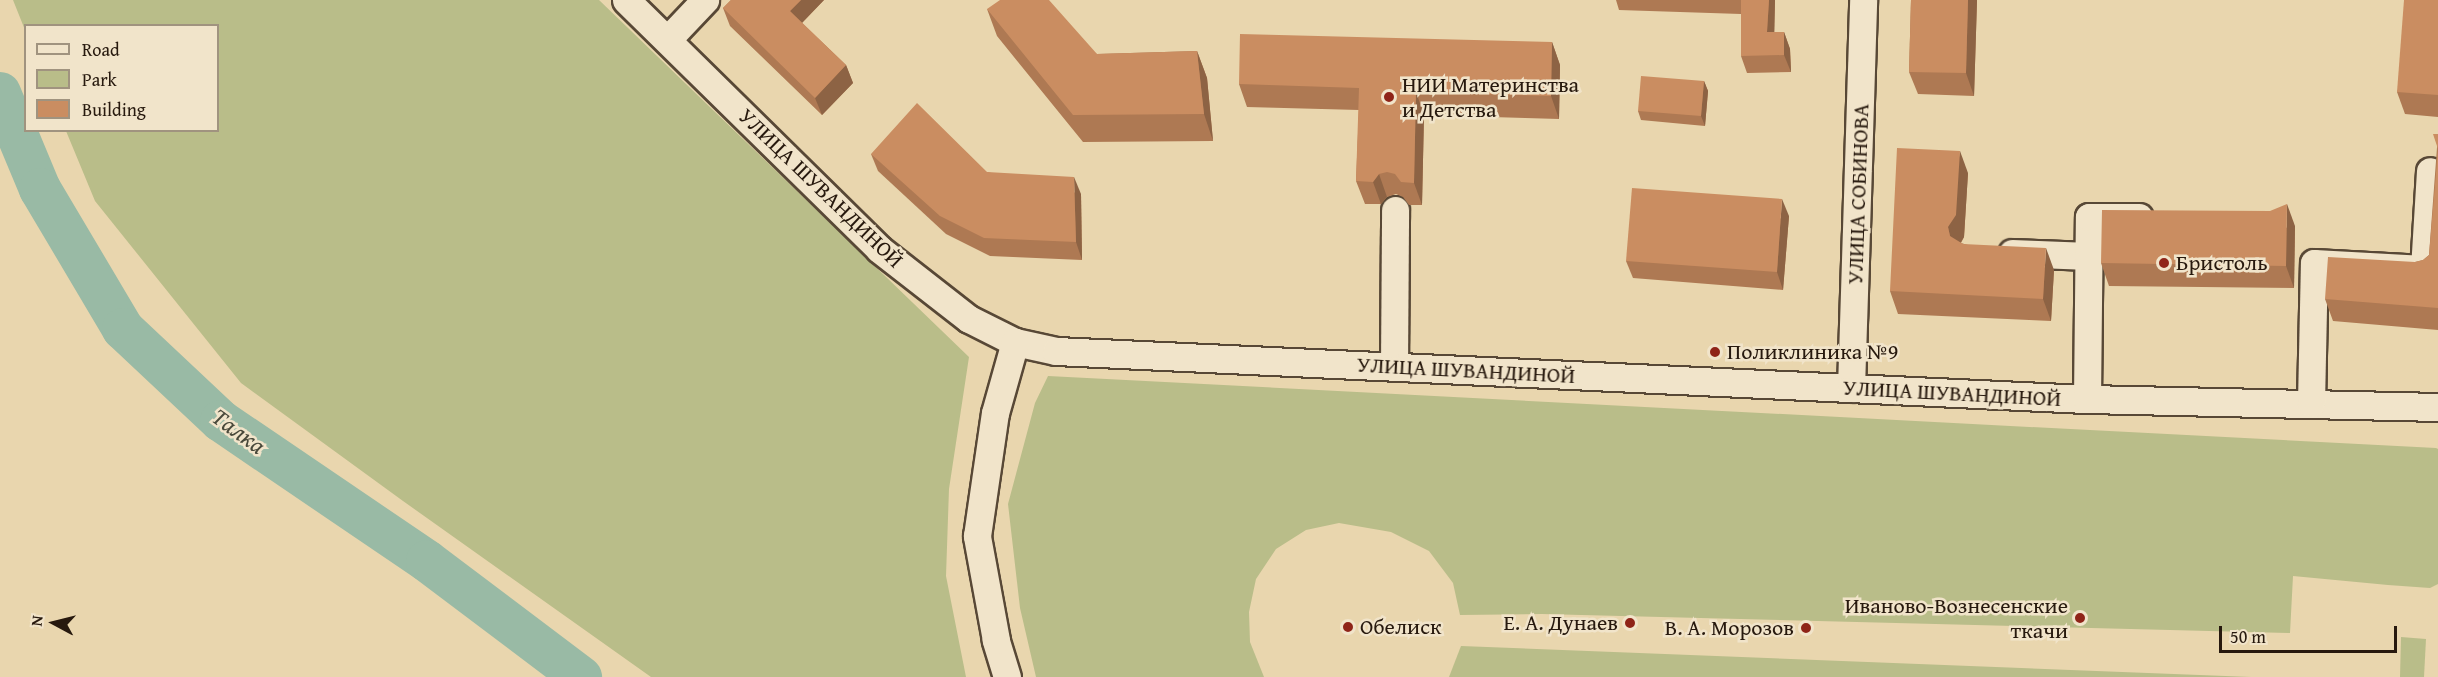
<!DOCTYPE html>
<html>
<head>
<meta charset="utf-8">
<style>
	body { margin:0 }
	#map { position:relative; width:2438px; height:677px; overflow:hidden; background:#e9d6ae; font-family:"Gentium Book Plus",serif }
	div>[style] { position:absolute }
	.green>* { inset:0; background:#b9bd89 }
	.river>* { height:42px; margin:-21px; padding:0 21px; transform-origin:21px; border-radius:21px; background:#99baa5 }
	.roads { filter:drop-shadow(2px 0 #584836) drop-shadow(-2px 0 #584836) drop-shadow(0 2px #584836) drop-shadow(0 -2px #584836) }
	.minor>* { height:27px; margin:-13.5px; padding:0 13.5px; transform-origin:13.5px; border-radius:13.5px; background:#f1e4ca }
	.wall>* { inset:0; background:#ae7953 }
	.shaded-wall>* { inset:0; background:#8d6344 }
	.building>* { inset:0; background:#ca8d61 }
	.dots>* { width:16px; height:16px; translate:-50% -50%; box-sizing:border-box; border:3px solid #f1e4ca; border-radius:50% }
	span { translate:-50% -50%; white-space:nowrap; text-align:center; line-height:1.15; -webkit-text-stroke:5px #f1e4ca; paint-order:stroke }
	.poi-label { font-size:22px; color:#27190e }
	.left { translate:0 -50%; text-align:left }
	.right { translate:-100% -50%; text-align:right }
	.street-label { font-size:22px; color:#27190e }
	.water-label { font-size:24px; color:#49493b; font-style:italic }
	.legend { position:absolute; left:24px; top:24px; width:195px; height:108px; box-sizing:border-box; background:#f1e4ca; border:2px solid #a0937f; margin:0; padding:8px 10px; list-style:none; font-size:18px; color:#27190e }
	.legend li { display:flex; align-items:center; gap:12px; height:30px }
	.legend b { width:30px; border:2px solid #a0937f }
	.north { position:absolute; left:24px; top:593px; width:60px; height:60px; -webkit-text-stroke:4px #f1e4ca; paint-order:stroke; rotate:277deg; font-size:16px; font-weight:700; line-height:24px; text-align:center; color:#27190e }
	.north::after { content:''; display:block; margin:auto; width:21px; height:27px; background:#27190e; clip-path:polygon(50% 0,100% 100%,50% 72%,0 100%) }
	.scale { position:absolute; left:2219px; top:626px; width:178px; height:27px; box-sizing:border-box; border:3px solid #27190e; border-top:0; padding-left:8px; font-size:18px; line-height:21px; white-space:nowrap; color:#27190e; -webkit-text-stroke:4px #f1e4ca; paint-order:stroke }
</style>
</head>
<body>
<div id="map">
	<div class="green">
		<i style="clip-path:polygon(13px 0,599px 0,969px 357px,949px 489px,946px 576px,966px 677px,651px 677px,403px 501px,241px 383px,95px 201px,66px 131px,218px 130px,218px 26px,26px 26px,25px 30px)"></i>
		<i style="clip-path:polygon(1048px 376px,2436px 448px,2438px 449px,2438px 584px,2430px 588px,2388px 585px,2293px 576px,2290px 633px,1542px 614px,1460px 615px,1453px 583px,1429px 551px,1391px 532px,1339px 523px,1306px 530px,1276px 549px,1256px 579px,1249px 612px,1250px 642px,1264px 677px,1036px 677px,1020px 608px,1008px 504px,1035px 403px)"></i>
		<i style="clip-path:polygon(2401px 637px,2426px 639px,2424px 677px,2400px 677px)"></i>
		<i style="clip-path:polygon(1461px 646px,2251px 677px,1449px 677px)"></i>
	</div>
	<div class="river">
		<i style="left:0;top:93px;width:104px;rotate:67.4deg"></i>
		<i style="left:40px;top:189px;width:163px;rotate:59.3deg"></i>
		<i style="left:123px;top:329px;width:134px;rotate:43.2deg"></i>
		<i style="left:221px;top:421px;width:249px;rotate:34.2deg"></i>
		<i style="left:427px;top:561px;width:193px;rotate:37deg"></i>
	</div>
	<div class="roads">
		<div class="minor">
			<i style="left:626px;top:0;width:355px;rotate:44.5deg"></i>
			<i style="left:879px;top:249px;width:114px;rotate:37.9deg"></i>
			<i style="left:969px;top:319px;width:51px;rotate:26.6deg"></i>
			<i style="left:1015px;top:342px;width:42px;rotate:12.4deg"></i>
			<i style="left:1056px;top:351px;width:1032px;rotate:2.67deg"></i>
			<i style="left:2087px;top:399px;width:351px;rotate:1.3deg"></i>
			<i style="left:668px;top:39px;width:54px;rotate:-46.5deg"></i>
			<i style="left:2012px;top:253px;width:77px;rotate:2.2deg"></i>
			<i style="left:1394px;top:367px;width:157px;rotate:-89.6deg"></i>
			<i style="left:1851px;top:388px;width:388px;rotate:-88.2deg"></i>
			<i style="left:2087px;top:399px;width:182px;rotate:-89.4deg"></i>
			<i style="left:2089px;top:217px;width:50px"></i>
			<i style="left:2311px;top:403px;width:140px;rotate:-88.8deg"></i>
			<i style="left:2314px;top:263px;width:110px;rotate:3.1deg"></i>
			<i style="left:2424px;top:269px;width:98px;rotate:-86.5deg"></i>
			<i style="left:1007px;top:677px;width:39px;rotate:-107deg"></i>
			<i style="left:996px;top:640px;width:106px;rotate:-100.4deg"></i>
			<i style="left:977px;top:536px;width:124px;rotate:-81.7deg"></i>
			<i style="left:995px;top:413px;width:74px;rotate:-74.3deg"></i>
		</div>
	</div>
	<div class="wall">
		<i style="clip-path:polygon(731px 0,824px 0,802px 23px,846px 65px,853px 83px,822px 115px,730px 26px,723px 8px)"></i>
		<i style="clip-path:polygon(1616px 0,1775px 0,1774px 32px,1784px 32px,1790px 49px,1791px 72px,1747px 73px,1741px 56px,1741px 14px,1619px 10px)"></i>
		<i style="clip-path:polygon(1911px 0,1977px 0,1974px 96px,1918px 94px,1909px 72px)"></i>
		<i style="clip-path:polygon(2438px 0,2438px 117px,2405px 114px,2397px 92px)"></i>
		<i style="clip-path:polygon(987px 9px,1097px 54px,1197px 51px,1207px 78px,1213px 141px,1083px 142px,997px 36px)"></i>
		<i style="clip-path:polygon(1552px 42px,1560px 65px,1559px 119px,1424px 115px,1422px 205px,1409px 205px,1403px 197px,1396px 194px,1387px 197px,1381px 204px,1365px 204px,1356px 181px,1359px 110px,1247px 107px,1239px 84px)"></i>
		<i style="clip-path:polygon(1704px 81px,1708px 91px,1705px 126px,1641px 120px,1638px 111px)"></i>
		<i style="clip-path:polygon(2438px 134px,2438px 330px,2333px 321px,2325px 299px,2415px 262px,2423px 260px,2429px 255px)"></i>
		<i style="clip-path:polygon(871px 154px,987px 172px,1081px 194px,1082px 260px,990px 256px,946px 234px,878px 171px)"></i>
		<i style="clip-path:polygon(1968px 173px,1964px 237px,1961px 243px,2054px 270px,2051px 321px,1898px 314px,1890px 291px)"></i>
		<i style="clip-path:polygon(1789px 216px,1783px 290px,1633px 278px,1626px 261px)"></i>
		<i style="clip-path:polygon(2295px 226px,2294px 288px,2109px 286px,2101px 263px)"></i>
	</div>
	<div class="shaded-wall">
		<i style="clip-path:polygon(801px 0,824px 0,797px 28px,790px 11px)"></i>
		<i style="clip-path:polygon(1769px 0,1775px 0,1774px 49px,1767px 32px)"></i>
		<i style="clip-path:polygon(1968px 0,1977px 0,1974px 96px,1966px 73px)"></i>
		<i style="clip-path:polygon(1784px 32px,1790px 49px,1791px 72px,1784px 55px)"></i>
		<i style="clip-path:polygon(1552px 42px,1560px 65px,1559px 119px,1551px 96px)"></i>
		<i style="clip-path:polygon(1197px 51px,1207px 78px,1213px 141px,1204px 114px)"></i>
		<i style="clip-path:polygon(846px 65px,853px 83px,822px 115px,815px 98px)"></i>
		<i style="clip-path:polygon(1704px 81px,1708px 91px,1705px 126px,1701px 116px)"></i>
		<i style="clip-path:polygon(1416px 92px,1424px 115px,1422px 205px,1414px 183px)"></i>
		<i style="clip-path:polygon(1960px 151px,1968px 173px,1964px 237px,1956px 250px,1950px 236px,1948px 227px)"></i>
		<i style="clip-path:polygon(1379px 174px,1387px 197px,1381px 204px,1373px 182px)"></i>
		<i style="clip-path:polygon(1074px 177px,1081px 194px,1082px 260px,1076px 242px)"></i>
		<i style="clip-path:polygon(1782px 199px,1789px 216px,1783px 290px,1777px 272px)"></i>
		<i style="clip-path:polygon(2287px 204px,2295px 226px,2294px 288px,2286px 266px)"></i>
		<i style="clip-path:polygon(2046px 248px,2054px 270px,2051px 321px,2043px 299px)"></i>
	</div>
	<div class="building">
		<i style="clip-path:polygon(731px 0,801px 0,790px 11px,846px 65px,815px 98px,723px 8px)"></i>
		<i style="clip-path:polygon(1000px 0,1049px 0,1097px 54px,1197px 51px,1204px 114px,1073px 115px,987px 9px)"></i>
		<i style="clip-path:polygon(1741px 0,1769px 0,1767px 32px,1784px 32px,1784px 55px,1741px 56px)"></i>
		<i style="clip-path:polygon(1911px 0,1968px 0,1966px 73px,1909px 72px)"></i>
		<i style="clip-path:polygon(2404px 0,2438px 0,2438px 95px,2397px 92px)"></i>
		<i style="clip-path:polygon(1240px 34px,1552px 42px,1551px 96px,1416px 92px,1414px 183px,1401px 182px,1395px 174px,1387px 172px,1379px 174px,1373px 182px,1356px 181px,1359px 88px,1239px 84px)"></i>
		<i style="clip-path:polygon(1641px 76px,1704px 81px,1701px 116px,1638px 111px)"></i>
		<i style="clip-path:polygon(917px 103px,987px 172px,1074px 177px,1076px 242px,984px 238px,940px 216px,871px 154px)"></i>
		<i style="clip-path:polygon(2433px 134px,2438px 134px,2438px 308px,2325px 299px,2328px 257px,2415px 262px,2423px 260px,2429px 255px,2438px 149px)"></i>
		<i style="clip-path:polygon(1897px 148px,1960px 151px,1956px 215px,1948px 227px,1950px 236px,1963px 244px,2046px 248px,2043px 299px,1890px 291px)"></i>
		<i style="clip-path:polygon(1632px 188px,1782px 199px,1777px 272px,1626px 261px)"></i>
		<i style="clip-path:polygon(2287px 204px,2286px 266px,2101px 263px,2102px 210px,2270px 211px)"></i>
	</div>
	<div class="dots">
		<i style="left:1389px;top:97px;background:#8f2418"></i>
		<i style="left:2164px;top:263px;background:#8f2418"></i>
		<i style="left:1715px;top:352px;background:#8f2418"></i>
		<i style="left:2080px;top:618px;background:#8f2418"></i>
		<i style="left:1630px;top:623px;background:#8f2418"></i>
		<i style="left:1348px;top:627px;background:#8f2418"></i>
		<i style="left:1806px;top:628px;background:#8f2418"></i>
	</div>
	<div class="poi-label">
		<span class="left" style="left:1402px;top:97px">НИИ Материнства<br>и Детства</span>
		<span class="left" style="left:2176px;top:263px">Бристоль</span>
		<span class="left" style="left:1727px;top:352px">Поликлиника №9</span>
		<span class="right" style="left:2068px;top:618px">Иваново-Вознесенские<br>ткачи</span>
		<span class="right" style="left:1618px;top:623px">Е. А. Дунаев</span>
		<span class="left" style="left:1360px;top:627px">Обелиск</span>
		<span class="right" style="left:1794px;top:628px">В. А. Морозов</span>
	</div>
	<div class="street-label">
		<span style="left:821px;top:188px;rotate:44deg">УЛИЦА ШУВАНДИНОЙ</span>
		<span style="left:1858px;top:194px;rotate:-88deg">УЛИЦА СОБИНОВА</span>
		<span style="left:1466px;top:370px;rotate:3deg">УЛИЦА ШУВАНДИНОЙ</span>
		<span style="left:1952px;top:393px;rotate:3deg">УЛИЦА ШУВАНДИНОЙ</span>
	</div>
	<div class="water-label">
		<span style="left:239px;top:431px;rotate:36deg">Талка</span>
	</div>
	<ul class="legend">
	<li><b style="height:8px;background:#f1e4ca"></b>Road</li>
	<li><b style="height:16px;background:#b9bd89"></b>Park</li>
	<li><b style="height:16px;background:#ca8d61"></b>Building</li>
	</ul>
	<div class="north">N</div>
	<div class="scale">50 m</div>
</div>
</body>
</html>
